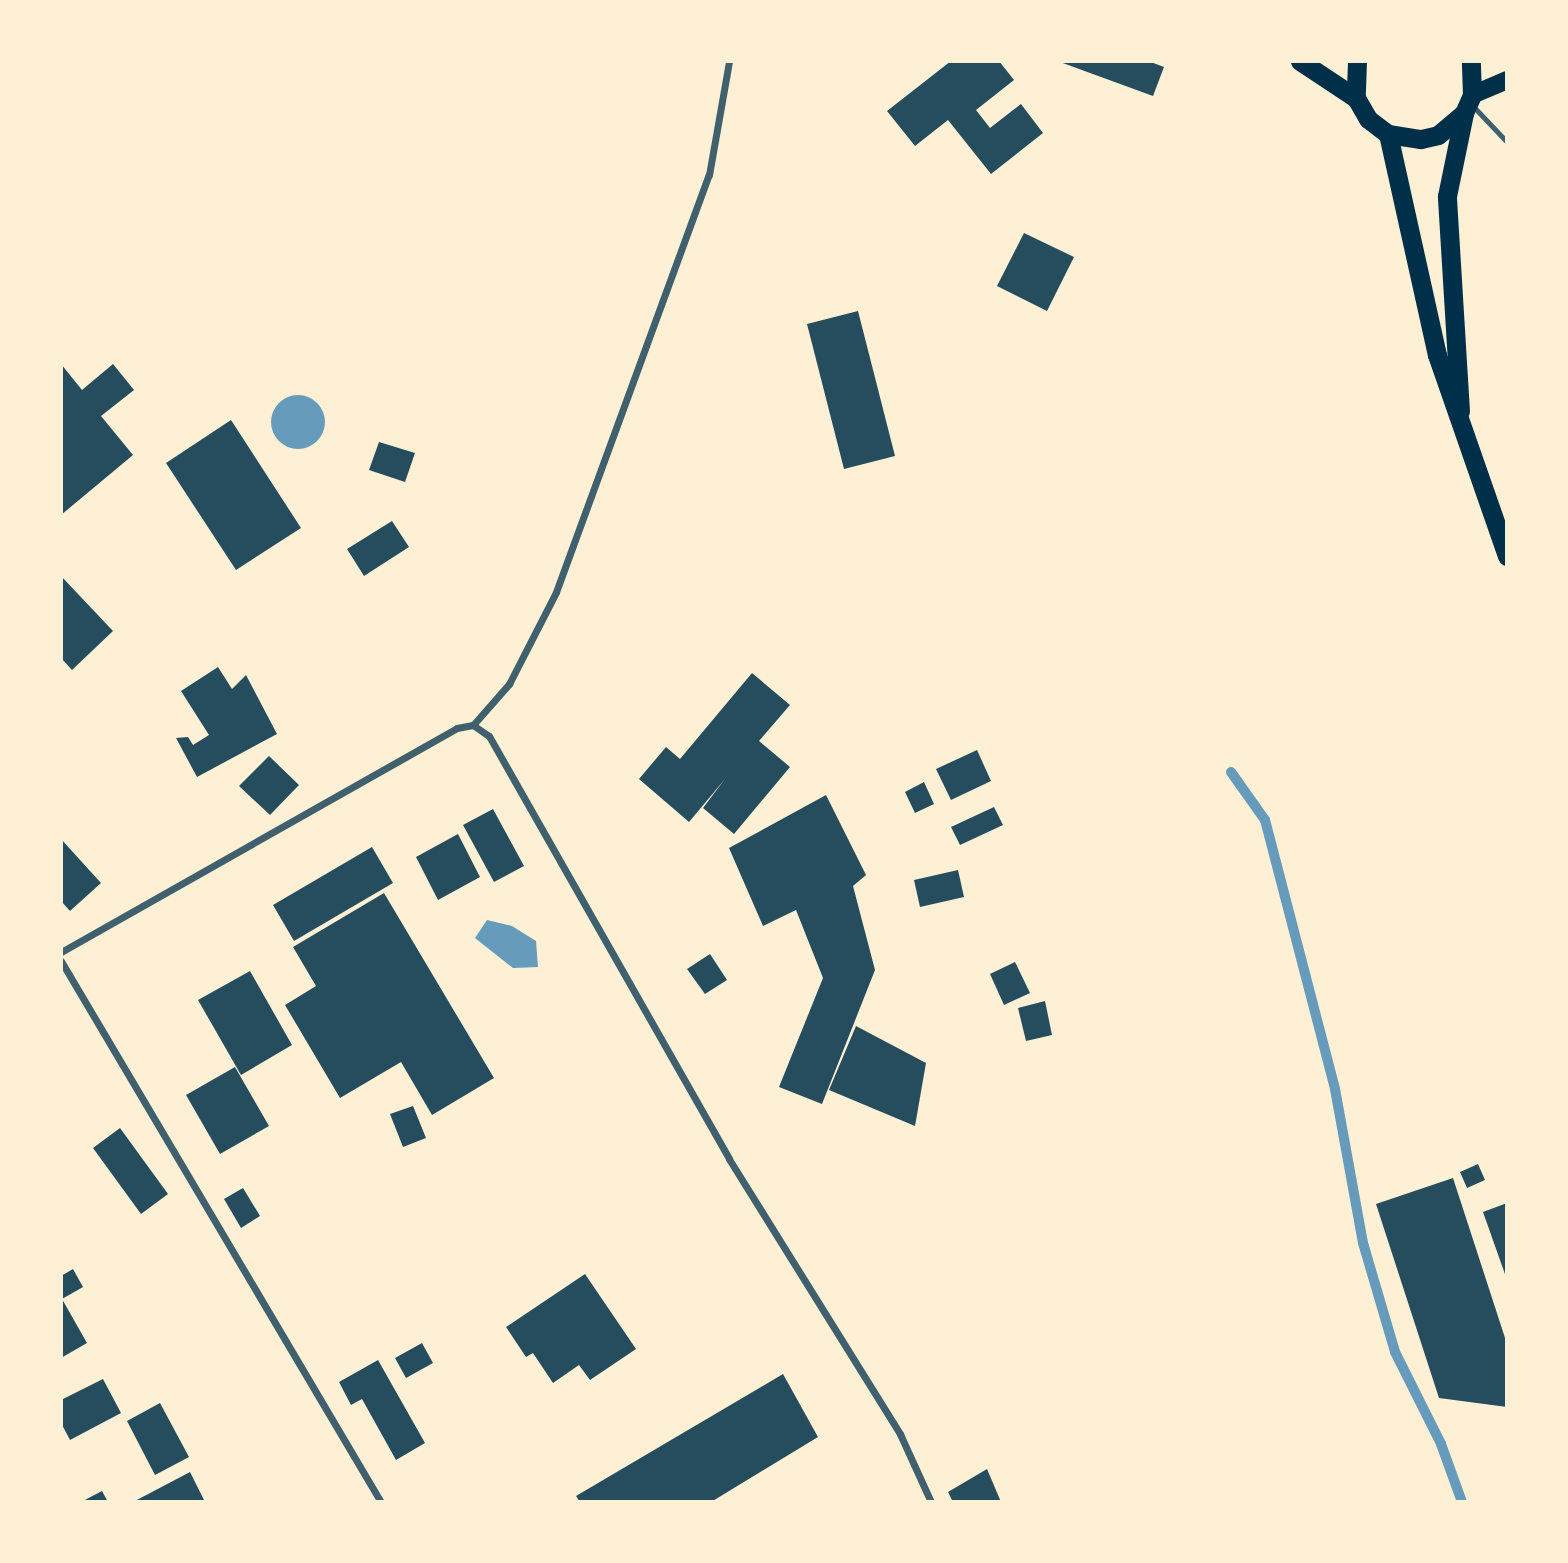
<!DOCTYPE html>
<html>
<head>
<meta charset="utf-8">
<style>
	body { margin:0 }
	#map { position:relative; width:1568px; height:1563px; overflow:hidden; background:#fdf0d5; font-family:"Fira Sans",sans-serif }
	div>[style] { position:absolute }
	.water>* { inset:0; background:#669bbc }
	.round { border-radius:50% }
	.stream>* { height:10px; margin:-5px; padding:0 5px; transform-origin:5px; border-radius:5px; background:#669bbc }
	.building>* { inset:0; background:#264d5e }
	.service>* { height:5px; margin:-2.5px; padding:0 2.5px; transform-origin:2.5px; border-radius:2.5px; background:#3f606c }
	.minor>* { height:7px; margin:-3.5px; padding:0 3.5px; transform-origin:3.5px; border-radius:3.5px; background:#3f606c }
	.primary>* { height:18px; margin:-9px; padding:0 9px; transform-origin:9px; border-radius:9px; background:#003049 }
	.trunk>* { height:19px; margin:-9.5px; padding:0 9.5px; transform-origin:9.5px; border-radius:9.5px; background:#003049 }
	span { translate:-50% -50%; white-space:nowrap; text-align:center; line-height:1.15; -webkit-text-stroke:7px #fdf0d5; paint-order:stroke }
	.frame { position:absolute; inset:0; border:63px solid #fdf0d5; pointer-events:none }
</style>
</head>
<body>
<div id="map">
	<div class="water">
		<i class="round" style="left:271px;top:395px;width:54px;height:54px"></i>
		<i style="clip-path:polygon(487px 920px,512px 926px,536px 941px,538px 967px,513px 968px,475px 938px)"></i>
	</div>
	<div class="stream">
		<i style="left:1231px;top:772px;width:59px;rotate:54.7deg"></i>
		<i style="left:1265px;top:820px;width:278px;rotate:75.4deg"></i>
		<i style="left:1335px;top:1089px;width:157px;rotate:79.7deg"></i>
		<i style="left:1363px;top:1243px;width:114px;rotate:73.6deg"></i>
		<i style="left:1395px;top:1352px;width:103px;rotate:63.4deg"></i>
		<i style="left:1441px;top:1444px;width:62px;rotate:70.1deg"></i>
	</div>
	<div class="building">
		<i style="clip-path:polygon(951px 61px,999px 61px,1014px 80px,976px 110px,990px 128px,1021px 104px,1043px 133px,991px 174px,948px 120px,915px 146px,887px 111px)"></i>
		<i style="clip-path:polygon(1148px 61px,1164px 67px,1153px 96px,1060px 62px)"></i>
		<i style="clip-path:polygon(1024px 233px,1074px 257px,1047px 311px,997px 286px)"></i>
		<i style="clip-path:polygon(858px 311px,895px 456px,844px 469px,807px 324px)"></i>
		<i style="clip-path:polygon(61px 364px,82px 390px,113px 364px,134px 390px,101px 416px,133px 455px,61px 515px)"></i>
		<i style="clip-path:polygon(231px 420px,301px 528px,236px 570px,166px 463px)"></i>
		<i style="clip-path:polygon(379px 442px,415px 453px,405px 482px,369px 470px)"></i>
		<i style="clip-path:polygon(392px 521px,409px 547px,364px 576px,347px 549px)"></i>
		<i style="clip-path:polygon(61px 576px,113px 631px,72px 670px,61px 658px)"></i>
		<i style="clip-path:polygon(218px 667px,232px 689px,246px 675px,277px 734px,197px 777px,176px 738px,188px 737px,193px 745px,209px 735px,181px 691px)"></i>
		<i style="clip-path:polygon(752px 673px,790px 705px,759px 741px,790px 767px,734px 834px,703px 808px,725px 779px,689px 822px,639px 779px,666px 747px,680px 759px)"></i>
		<i style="clip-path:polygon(977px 750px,991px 781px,951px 800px,936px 769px)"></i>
		<i style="clip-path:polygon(269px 756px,299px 785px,270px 815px,239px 786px)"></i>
		<i style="clip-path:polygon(924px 782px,934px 804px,915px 813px,905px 792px)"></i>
		<i style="clip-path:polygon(826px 795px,866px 875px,853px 886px,875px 970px,822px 1104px,779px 1087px,823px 978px,796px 910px,763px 926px,729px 848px)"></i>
		<i style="clip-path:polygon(994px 807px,1003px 825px,960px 845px,951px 827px)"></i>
		<i style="clip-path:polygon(493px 809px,524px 866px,494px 882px,463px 825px)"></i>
		<i style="clip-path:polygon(458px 834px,480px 877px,438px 900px,416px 857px)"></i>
		<i style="clip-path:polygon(61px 839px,101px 883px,70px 911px,61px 901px)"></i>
		<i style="clip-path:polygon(372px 847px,393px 883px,294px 941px,273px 905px)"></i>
		<i style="clip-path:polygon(958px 870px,964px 897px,920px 907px,914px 880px)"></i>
		<i style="clip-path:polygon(384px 893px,494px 1078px,432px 1115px,401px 1062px,340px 1098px,285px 1005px,316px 986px,293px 947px)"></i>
		<i style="clip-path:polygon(710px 954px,727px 980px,705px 994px,687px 969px)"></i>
		<i style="clip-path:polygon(1015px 962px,1030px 993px,1004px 1005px,990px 974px)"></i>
		<i style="clip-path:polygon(250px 971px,292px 1045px,241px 1075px,198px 1000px)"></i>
		<i style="clip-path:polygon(1045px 1001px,1052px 1035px,1026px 1041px,1018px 1008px)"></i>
		<i style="clip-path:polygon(856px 1026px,926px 1063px,915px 1126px,829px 1090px)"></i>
		<i style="clip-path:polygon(235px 1067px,269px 1126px,220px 1154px,186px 1095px)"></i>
		<i style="clip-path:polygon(413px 1106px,426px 1138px,403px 1147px,390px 1114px)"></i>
		<i style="clip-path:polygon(120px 1128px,168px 1194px,141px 1214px,93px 1148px)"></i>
		<i style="clip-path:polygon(1478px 1164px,1485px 1180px,1467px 1188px,1460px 1172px)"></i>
		<i style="clip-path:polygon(1453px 1178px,1507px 1344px,1507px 1407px,1439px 1398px,1376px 1204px)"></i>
		<i style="clip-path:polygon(243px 1188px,260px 1216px,241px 1228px,224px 1199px)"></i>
		<i style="clip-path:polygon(1507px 1203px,1507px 1277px,1506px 1277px,1483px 1212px)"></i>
		<i style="clip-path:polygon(73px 1269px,83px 1287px,62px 1299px,87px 1343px,61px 1358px,61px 1276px)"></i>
		<i style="clip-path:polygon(585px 1274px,636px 1349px,590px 1380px,579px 1365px,553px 1383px,533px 1353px,526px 1357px,506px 1327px)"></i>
		<i style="clip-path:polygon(422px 1343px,433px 1363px,406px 1378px,395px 1358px)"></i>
		<i style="clip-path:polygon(378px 1360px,425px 1443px,396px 1460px,362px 1399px,351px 1405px,339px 1382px)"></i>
		<i style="clip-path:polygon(783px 1374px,818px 1437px,711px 1502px,580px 1502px,576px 1496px)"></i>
		<i style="clip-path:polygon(103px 1379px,121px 1413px,70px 1440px,61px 1423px,61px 1400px)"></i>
		<i style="clip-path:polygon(160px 1403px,189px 1457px,155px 1475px,127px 1421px)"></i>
		<i style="clip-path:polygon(987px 1469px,1001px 1502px,953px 1502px,948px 1492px)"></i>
		<i style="clip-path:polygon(190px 1472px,205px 1502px,133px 1502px)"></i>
		<i style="clip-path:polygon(102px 1491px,108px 1502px,81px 1502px)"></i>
	</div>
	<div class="service">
		<i style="left:1471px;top:104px;width:52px;rotate:46.5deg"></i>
	</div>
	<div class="minor">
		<i style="left:473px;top:725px;width:19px;rotate:35deg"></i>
		<i style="left:489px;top:736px;width:486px;rotate:60.4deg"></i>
		<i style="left:729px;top:1159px;width:324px;rotate:58.1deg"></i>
		<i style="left:900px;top:1434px;width:75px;rotate:65.5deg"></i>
		<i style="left:61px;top:952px;width:455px;rotate:-29.5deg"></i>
		<i style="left:457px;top:728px;width:16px;rotate:-11deg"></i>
		<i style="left:473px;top:725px;width:55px;rotate:-48.7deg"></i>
		<i style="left:509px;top:684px;width:103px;rotate:-62.9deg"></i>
		<i style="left:556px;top:592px;width:444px;rotate:-69.9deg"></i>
		<i style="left:709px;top:175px;width:116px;rotate:-80deg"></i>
		<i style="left:61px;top:961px;width:629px;rotate:59.4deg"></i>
	</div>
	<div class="primary">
		<i style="left:1472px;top:95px;width:38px;rotate:-23deg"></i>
	</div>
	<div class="trunk">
		<i style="left:1300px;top:61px;width:67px;rotate:33.5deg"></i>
		<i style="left:1357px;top:61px;width:37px;rotate:92deg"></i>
		<i style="left:1356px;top:98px;width:24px;rotate:60deg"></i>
		<i style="left:1368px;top:119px;width:25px;rotate:37deg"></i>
		<i style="left:1388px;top:134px;width:33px;rotate:9deg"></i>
		<i style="left:1421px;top:139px;width:17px;rotate:-13deg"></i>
		<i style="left:1438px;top:135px;width:34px;rotate:-40deg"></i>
		<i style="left:1464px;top:113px;width:20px;rotate:-66deg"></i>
		<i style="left:1472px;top:95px;width:34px;rotate:-92deg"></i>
		<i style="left:1388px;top:134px;width:226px;rotate:77.5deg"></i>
		<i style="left:1437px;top:355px;width:213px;rotate:70.8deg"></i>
		<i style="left:1460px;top:411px;width:215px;rotate:-93.5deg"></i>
		<i style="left:1447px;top:196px;width:85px;rotate:-78.4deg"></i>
	</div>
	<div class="frame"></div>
</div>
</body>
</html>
